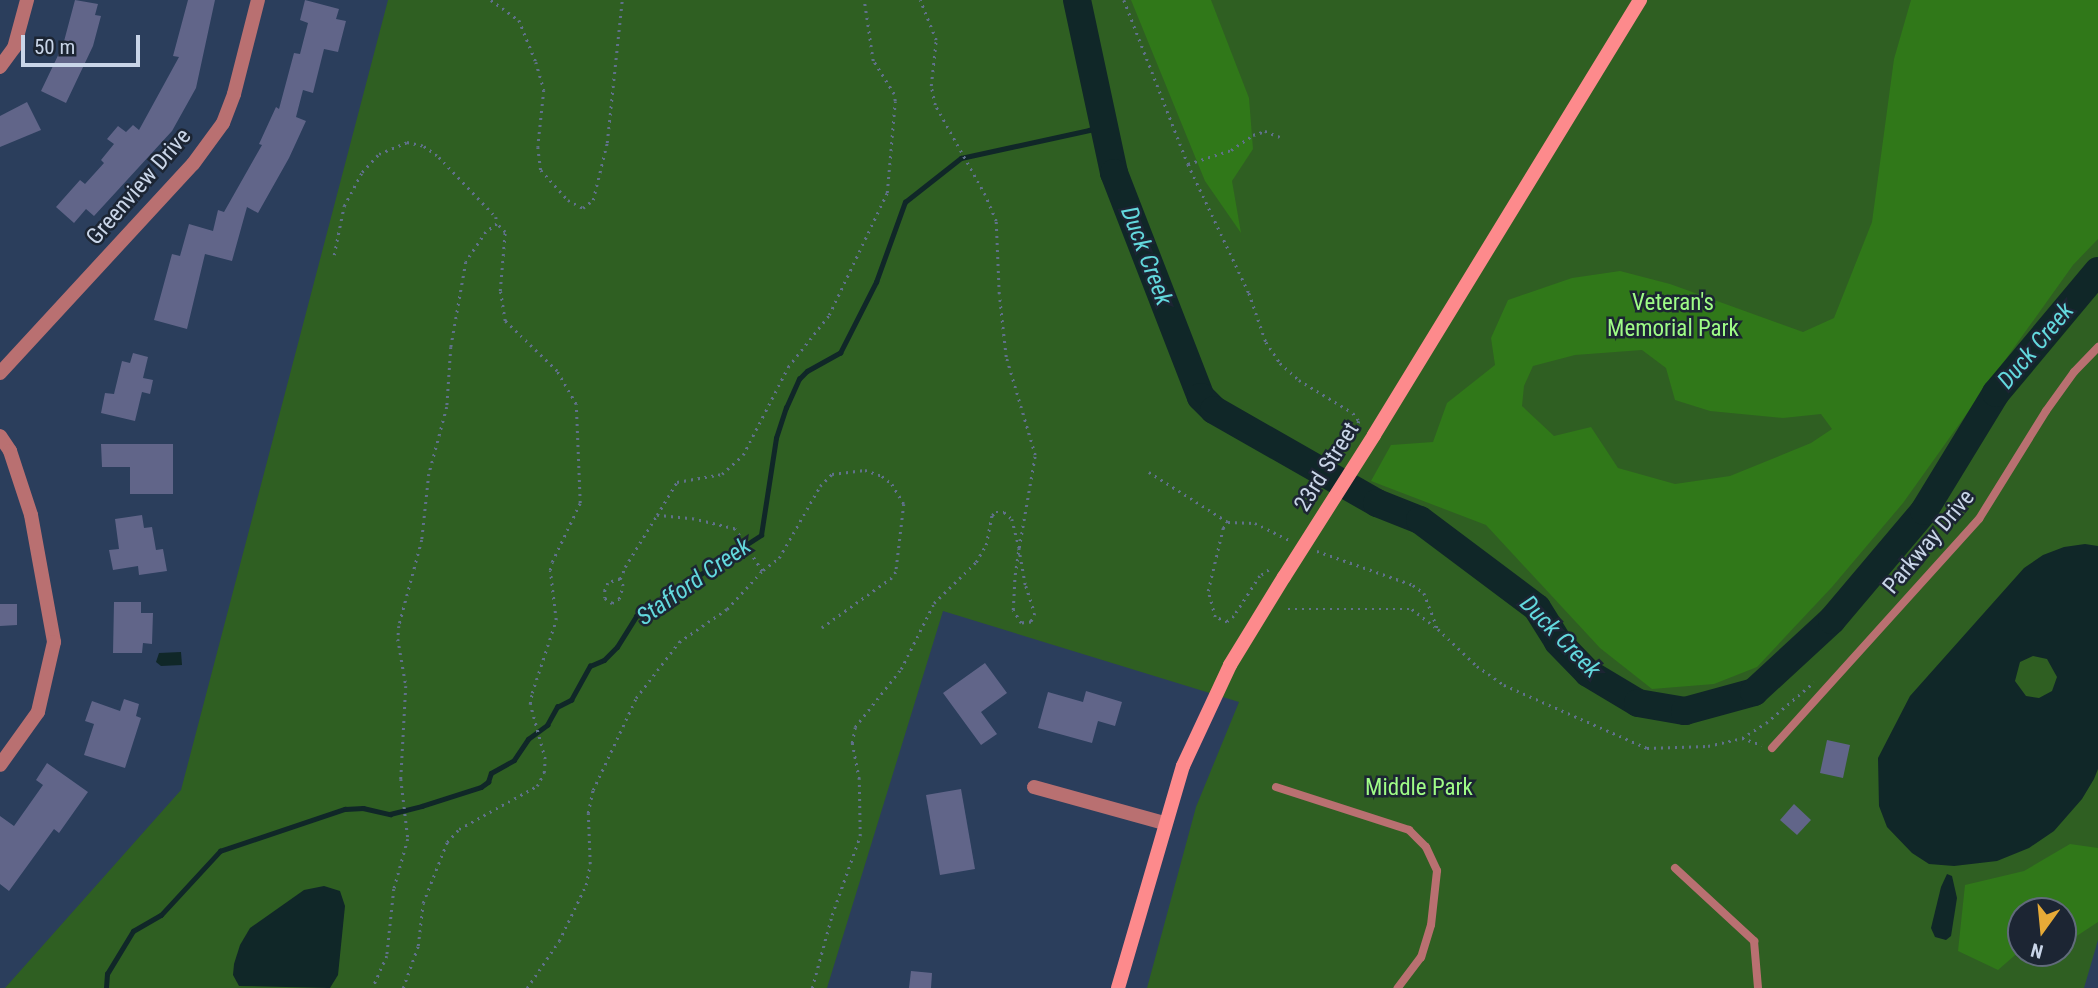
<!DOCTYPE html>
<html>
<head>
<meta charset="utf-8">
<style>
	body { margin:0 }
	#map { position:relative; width:2098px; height:988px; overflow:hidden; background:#2b3e5c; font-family:"Roboto Condensed",sans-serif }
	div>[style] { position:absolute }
	.green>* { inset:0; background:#2f5f22 }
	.forest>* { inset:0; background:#307819 }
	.water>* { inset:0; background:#102728 }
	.stream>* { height:4.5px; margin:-2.25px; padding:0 2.25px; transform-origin:2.25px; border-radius:2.25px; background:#102728 }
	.river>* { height:28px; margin:-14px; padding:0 14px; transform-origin:14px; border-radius:14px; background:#102728 }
	.building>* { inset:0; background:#616589 }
	.path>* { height:2.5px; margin-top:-1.25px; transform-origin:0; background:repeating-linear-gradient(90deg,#60718b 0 2px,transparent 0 7px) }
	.lane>* { height:8px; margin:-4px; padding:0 4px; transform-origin:4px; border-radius:4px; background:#b97071 }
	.street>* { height:14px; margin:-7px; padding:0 7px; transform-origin:7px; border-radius:7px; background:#b97071 }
	.secondary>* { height:14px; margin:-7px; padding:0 7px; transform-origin:7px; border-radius:7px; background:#fd8a8c }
	.secondary-bridge>* { height:14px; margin:-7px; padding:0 7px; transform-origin:7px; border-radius:7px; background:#fd8a8c }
	span { translate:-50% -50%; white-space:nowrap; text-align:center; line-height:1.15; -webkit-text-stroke:5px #1c2533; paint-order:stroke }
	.street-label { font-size:23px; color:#c9d5e8 }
	.park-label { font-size:23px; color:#9ffc87 }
	.water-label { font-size:24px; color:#63d9de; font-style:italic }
	.north { position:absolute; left:2007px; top:897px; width:70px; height:70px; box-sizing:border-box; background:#1c2533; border:2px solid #616b7b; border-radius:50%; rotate:195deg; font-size:19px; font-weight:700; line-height:28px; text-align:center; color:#c9d5e8 }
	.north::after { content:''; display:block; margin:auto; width:24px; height:32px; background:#e8ab37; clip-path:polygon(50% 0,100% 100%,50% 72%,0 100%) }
	.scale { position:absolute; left:21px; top:35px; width:119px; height:32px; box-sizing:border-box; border:4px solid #c9d5e8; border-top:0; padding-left:9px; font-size:21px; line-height:24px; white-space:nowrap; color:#c9d5e8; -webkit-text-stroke:5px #1c2533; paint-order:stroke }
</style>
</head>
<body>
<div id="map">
	<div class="green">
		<i style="clip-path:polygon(evenodd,388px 0,2098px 0,2098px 940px,2084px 988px,1147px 988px,1196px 807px,1239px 702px,943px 611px,827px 988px,5px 988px,181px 790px,388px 0,2021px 911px,2063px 911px,2063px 953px,2021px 953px,2021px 911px)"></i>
	</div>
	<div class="forest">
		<i style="clip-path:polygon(1131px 0,1211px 0,1249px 98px,1253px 149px,1232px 181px,1241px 233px,1205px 181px)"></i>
		<i style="clip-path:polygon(evenodd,1911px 0,2098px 0,2098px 239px,2073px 265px,1903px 503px,1832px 587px,1757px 667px,1714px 684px,1652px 689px,1600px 648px,1486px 525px,1371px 481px,1391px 445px,1433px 442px,1447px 403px,1495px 365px,1491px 338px,1508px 300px,1572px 278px,1620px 271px,1670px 284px,1803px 332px,1834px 318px,1872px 222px,1894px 59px,1911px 0,1642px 350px,1666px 368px,1675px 400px,1710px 411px,1783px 418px,1821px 414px,1832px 429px,1811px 443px,1730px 476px,1675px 484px,1618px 468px,1591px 427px,1554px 436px,1522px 406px,1524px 386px,1533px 366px,1575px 355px,1642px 350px)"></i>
		<i style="clip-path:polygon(2070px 844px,2098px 848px,2098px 922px,2063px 945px,2063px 911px,2021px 911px,2021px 950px,1998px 970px,1958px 951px,1965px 885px,2024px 871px)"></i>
	</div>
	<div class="water">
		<i style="clip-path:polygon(evenodd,2085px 544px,2098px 546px,2098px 769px,2094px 779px,2082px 799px,2054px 831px,2029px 848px,1997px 861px,1954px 866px,1929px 864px,1912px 853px,1887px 827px,1879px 806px,1878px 758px,1910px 696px,2024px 568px,2043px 555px,2064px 547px,2085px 544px,2033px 656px,2047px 659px,2057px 677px,2052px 691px,2039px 698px,2026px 696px,2015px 681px,2020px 662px,2033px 656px)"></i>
		<i style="clip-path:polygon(181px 652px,182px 665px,161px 666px,156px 662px,159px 653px)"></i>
		<i style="clip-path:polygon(1947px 874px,1952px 876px,1957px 898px,1951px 936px,1946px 940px,1935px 937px,1931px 928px,1941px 887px)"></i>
		<i style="clip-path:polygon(324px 886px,340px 891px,345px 906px,338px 975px,330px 988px,239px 986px,233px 975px,234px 964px,240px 945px,250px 928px,304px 890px)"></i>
	</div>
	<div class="stream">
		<i style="left:106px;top:988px;width:14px;rotate:-86deg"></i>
		<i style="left:107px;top:974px;width:50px;rotate:-58.8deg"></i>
		<i style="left:133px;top:931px;width:32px;rotate:-30deg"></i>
		<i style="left:161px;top:915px;width:87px;rotate:-47.3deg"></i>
		<i style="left:220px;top:851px;width:132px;rotate:-18.6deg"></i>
		<i style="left:345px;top:809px;width:18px;rotate:-3deg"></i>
		<i style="left:363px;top:808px;width:28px;rotate:13deg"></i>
		<i style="left:390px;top:814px;width:33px;rotate:-14deg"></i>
		<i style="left:422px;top:806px;width:62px;rotate:-17.9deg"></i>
		<i style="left:481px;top:787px;width:9px;rotate:-36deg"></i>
		<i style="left:488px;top:782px;width:9px;rotate:-72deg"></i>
		<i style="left:491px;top:773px;width:26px;rotate:-29deg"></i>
		<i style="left:514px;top:760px;width:25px;rotate:-56deg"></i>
		<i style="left:528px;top:739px;width:24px;rotate:-36deg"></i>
		<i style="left:547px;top:725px;width:21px;rotate:-61deg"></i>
		<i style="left:557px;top:707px;width:16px;rotate:-27deg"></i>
		<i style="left:571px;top:700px;width:39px;rotate:-61deg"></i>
		<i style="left:590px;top:666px;width:15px;rotate:-23deg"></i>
		<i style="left:604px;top:660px;width:18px;rotate:-45deg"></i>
		<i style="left:617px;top:647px;width:36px;rotate:-58deg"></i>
		<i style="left:636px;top:616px;width:149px;rotate:-32.9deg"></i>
		<i style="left:761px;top:535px;width:98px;rotate:-81.2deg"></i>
		<i style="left:776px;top:438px;width:32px;rotate:-72deg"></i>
		<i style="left:786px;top:408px;width:32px;rotate:-66deg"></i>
		<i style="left:799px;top:379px;width:11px;rotate:-45deg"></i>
		<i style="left:807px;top:371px;width:38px;rotate:-29deg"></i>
		<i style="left:840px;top:353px;width:80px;rotate:-63.1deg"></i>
		<i style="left:876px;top:282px;width:85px;rotate:-70.1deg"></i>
		<i style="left:905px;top:202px;width:71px;rotate:-38.2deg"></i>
		<i style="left:961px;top:158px;width:131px;rotate:-12.3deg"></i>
		<i style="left:1089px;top:130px;width:14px;rotate:-25deg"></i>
	</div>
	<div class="river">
		<i style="left:1077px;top:0;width:177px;rotate:77.9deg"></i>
		<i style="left:1114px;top:173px;width:240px;rotate:68.8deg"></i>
		<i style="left:1201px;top:397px;width:18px;rotate:45deg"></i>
		<i style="left:1214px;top:410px;width:188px;rotate:29.7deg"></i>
		<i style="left:1377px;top:503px;width:46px;rotate:21.6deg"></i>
		<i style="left:1420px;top:520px;width:146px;rotate:36.9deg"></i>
		<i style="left:1537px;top:608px;width:40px;rotate:58deg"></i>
		<i style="left:1558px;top:642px;width:43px;rotate:45.9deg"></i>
		<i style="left:1588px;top:673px;width:58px;rotate:31deg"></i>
		<i style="left:1638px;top:703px;width:48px;rotate:9.7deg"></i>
		<i style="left:1685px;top:711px;width:72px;rotate:-15.4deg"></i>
		<i style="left:1754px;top:692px;width:106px;rotate:-42.7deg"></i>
		<i style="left:1832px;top:620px;width:143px;rotate:-49.8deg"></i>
		<i style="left:1924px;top:511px;width:138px;rotate:-58.6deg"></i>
		<i style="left:1996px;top:393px;width:159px;rotate:-50.1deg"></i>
	</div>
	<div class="building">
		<i style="clip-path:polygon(75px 0,98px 4px,95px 15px,101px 16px,93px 46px,66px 103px,41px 91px,63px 45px)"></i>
		<i style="clip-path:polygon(188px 0,215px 0,196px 88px,172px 131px,94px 216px,86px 209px,74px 223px,56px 207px,80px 180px,85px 184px,104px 163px,101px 160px,114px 144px,107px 139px,118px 126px,126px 132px,133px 125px,139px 130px,179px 57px,173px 56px)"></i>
		<i style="clip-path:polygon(305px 0,339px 9px,336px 19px,346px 21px,338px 52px,324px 49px,313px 93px,303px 90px,296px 117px,306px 121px,289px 158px,258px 213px,247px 207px,232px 261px,205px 254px,187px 329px,154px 320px,172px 254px,180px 256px,189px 224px,213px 231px,218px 210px,224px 212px,262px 145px,259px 144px,276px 107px,279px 109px,294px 53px,300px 54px,308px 23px,300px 20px)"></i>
		<i style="clip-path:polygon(27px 102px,41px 130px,0 147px,0 116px)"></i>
		<i style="clip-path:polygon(133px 353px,148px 357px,143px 378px,153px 380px,150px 394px,142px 392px,135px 421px,101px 413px,105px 393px,114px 394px,122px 361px,130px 363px)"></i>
		<i style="clip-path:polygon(101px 444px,173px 444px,173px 494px,130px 494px,130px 467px,102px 467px)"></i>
		<i style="clip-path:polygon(142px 515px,144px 528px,152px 527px,156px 550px,163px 549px,167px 571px,139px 575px,138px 566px,113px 570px,109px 550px,119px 549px,115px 519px)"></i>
		<i style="clip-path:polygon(114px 602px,141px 602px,141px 613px,153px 613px,152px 644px,143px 643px,142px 653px,113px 653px)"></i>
		<i style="clip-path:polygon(0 604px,17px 604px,17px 625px,0 626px)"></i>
		<i style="clip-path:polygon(985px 663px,1007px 693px,981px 712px,997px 734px,981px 745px,943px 693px)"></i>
		<i style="clip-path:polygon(1086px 691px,1122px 702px,1115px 726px,1098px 721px,1092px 743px,1038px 728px,1048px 692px,1083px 702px)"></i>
		<i style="clip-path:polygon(124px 699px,139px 704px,136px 716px,141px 718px,125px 768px,84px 755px,94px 724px,85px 721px,92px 701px,120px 711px)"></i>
		<i style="clip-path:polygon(1827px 740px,1850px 745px,1843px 778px,1820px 773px)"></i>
		<i style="clip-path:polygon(47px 763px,88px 792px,59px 833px,54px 829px,9px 891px,0 884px,0 816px,14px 826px,43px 785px,36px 780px)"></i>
		<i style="clip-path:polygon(961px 789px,975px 869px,940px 875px,926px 795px)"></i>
		<i style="clip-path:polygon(1794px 804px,1811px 820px,1797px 835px,1780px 820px)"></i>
		<i style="clip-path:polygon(911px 971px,932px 973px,931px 988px,909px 988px)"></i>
	</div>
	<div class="path">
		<i style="left:491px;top:0;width:34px;rotate:36deg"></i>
		<i style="left:519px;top:20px;width:45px;rotate:68deg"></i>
		<i style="left:536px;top:62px;width:29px;rotate:74deg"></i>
		<i style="left:544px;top:90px;width:57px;rotate:96deg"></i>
		<i style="left:538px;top:147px;width:23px;rotate:83deg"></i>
		<i style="left:541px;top:170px;width:40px;rotate:48deg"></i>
		<i style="left:568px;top:200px;width:17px;rotate:28deg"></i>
		<i style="left:583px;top:208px;width:13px;rotate:-39deg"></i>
		<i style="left:593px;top:200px;width:59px;rotate:-76.2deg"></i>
		<i style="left:607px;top:143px;width:144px;rotate:-84deg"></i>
		<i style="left:1124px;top:0;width:176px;rotate:68.7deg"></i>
		<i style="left:1188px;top:164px;width:143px;rotate:64.7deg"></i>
		<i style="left:1249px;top:293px;width:52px;rotate:70.9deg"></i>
		<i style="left:1266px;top:342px;width:25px;rotate:56deg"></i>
		<i style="left:1280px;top:363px;width:25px;rotate:42deg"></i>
		<i style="left:1299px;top:380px;width:63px;rotate:31.4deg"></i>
		<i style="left:1353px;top:413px;width:10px;rotate:53deg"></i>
		<i style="left:1359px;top:421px;width:18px;rotate:109deg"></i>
		<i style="left:1188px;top:164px;width:45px;rotate:-18deg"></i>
		<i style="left:1231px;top:150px;width:27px;rotate:-34deg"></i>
		<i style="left:1253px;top:135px;width:13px;rotate:-18deg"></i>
		<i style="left:1265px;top:131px;width:16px;rotate:22deg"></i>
		<i style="left:334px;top:255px;width:50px;rotate:-78.5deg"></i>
		<i style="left:344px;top:206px;width:38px;rotate:-62deg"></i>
		<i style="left:362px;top:172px;width:25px;rotate:-47deg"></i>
		<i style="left:379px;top:154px;width:30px;rotate:-23deg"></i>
		<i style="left:407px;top:142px;width:17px;rotate:13deg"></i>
		<i style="left:424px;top:146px;width:19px;rotate:36deg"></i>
		<i style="left:439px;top:157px;width:83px;rotate:46.5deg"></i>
		<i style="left:496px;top:217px;width:7px;rotate:82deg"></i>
		<i style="left:497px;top:224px;width:14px;rotate:144deg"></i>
		<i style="left:486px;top:232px;width:36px;rotate:124deg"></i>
		<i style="left:466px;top:262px;width:86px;rotate:100deg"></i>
		<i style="left:451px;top:347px;width:60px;rotate:93.8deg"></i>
		<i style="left:447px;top:407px;width:69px;rotate:105deg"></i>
		<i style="left:429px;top:474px;width:66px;rotate:96.1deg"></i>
		<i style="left:422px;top:540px;width:89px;rotate:105deg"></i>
		<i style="left:399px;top:626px;width:13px;rotate:94deg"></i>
		<i style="left:398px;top:639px;width:48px;rotate:80.3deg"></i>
		<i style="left:406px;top:686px;width:93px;rotate:93.1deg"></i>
		<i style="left:401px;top:779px;width:60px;rotate:83.3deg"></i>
		<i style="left:408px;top:839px;width:52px;rotate:105.6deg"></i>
		<i style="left:394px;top:889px;width:67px;rotate:96deg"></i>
		<i style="left:387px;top:956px;width:35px;rotate:114deg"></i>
		<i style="left:1149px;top:472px;width:93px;rotate:32.3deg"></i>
		<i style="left:1317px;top:551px;width:102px;rotate:19.5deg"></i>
		<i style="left:1413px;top:585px;width:14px;rotate:36deg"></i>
		<i style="left:1424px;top:593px;width:39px;rotate:69deg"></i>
		<i style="left:1438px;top:629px;width:54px;rotate:43.5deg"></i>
		<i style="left:1477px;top:666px;width:33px;rotate:35deg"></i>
		<i style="left:1504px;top:685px;width:156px;rotate:23.8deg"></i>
		<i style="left:1647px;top:748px;width:61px;rotate:-1.9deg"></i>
		<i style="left:1708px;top:746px;width:35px;rotate:-13deg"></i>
		<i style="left:1742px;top:738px;width:28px;rotate:-32deg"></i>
		<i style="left:1766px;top:723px;width:63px;rotate:-40.5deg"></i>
		<i style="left:763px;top:570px;width:20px;rotate:-37deg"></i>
		<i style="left:779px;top:558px;width:83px;rotate:-60.3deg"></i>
		<i style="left:820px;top:486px;width:17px;rotate:-45deg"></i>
		<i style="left:832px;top:474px;width:33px;rotate:-7deg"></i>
		<i style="left:865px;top:470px;width:18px;rotate:19deg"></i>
		<i style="left:882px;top:476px;width:13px;rotate:39deg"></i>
		<i style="left:892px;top:484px;width:23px;rotate:59deg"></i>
		<i style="left:904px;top:504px;width:68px;rotate:96.7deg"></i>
		<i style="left:896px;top:572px;width:7px;rotate:124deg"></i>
		<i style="left:892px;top:578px;width:86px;rotate:144.5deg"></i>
		<i style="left:1269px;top:570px;width:11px;rotate:146deg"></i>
		<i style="left:1260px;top:576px;width:48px;rotate:123deg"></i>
		<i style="left:1234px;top:616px;width:9px;rotate:139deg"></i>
		<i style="left:1227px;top:622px;width:13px;rotate:-157deg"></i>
		<i style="left:1215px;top:617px;width:27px;rotate:-105deg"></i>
		<i style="left:1208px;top:591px;width:65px;rotate:-76.6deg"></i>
		<i style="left:1223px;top:528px;width:8px;rotate:-50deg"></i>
		<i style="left:1228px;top:522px;width:27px;rotate:2deg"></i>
		<i style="left:1255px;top:523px;width:40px;rotate:26.6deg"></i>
		<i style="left:620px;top:579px;width:13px;rotate:162deg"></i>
		<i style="left:608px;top:583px;width:8px;rotate:113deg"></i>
		<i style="left:605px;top:590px;width:8px;rotate:90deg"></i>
		<i style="left:605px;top:598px;width:9px;rotate:36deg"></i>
		<i style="left:612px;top:603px;width:8px;rotate:-30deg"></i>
		<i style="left:619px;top:599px;width:14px;rotate:-73deg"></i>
		<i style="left:623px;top:586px;width:8px;rotate:-113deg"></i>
		<i style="left:620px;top:579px;width:13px;rotate:-67deg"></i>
		<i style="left:625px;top:567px;width:61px;rotate:-58.4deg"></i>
		<i style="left:1288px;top:609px;width:124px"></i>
		<i style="left:1412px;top:609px;width:29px;rotate:38deg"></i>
		<i style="left:1742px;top:738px;width:21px;rotate:19deg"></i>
		<i style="left:403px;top:988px;width:45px;rotate:-70.3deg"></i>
		<i style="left:418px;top:946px;width:43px;rotate:-83.4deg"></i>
		<i style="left:423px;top:903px;width:66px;rotate:-68.5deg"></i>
		<i style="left:447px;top:842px;width:18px;rotate:-47deg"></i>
		<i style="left:459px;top:829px;width:89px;rotate:-28.9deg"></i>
		<i style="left:537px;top:786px;width:15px;rotate:-62deg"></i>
		<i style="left:544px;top:773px;width:14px;rotate:-86deg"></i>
		<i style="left:545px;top:759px;width:57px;rotate:-105.3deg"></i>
		<i style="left:530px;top:704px;width:11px;rotate:-80deg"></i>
		<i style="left:532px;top:693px;width:77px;rotate:-71.8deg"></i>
		<i style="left:556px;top:620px;width:50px;rotate:-96.8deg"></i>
		<i style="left:550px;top:570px;width:8px;rotate:-76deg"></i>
		<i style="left:552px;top:562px;width:65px;rotate:-64.6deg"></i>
		<i style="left:580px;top:503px;width:99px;rotate:-92.3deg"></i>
		<i style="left:576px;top:404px;width:38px;rotate:-120deg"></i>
		<i style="left:557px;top:371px;width:72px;rotate:-136.1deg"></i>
		<i style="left:505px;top:321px;width:30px;rotate:-99deg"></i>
		<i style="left:500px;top:291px;width:59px;rotate:-85.2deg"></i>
		<i style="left:505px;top:232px;width:11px;rotate:-135deg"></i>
		<i style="left:527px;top:988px;width:57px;rotate:-55.8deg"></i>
		<i style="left:559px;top:941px;width:62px;rotate:-64.3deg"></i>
		<i style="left:586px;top:885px;width:21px;rotate:-79deg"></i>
		<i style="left:590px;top:864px;width:51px;rotate:-92.2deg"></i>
		<i style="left:588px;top:813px;width:24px;rotate:-78deg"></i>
		<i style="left:593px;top:790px;width:102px;rotate:-64.9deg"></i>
		<i style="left:636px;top:698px;width:71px;rotate:-52.5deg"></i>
		<i style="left:679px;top:642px;width:58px;rotate:-34.5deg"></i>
		<i style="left:727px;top:609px;width:52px;rotate:-47.4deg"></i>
		<i style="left:762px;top:571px;width:50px;rotate:-122.7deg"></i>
		<i style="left:735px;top:529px;width:42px;rotate:-166.3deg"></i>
		<i style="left:694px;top:519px;width:37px;rotate:-174deg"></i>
		<i style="left:657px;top:515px;width:39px;rotate:-59deg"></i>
		<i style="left:677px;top:482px;width:46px;rotate:-10.1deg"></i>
		<i style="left:722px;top:474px;width:28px;rotate:-42deg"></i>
		<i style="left:743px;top:455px;width:99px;rotate:-62.9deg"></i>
		<i style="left:788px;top:367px;width:66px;rotate:-51.7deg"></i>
		<i style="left:829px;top:315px;width:135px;rotate:-64.6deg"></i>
		<i style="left:887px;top:193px;width:92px;rotate:-85deg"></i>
		<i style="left:895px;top:101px;width:7px;rotate:-98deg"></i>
		<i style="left:894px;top:94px;width:39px;rotate:-122deg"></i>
		<i style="left:873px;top:61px;width:62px;rotate:-98.4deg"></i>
		<i style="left:812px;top:988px;width:76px;rotate:-74.7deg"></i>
		<i style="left:832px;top:915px;width:84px;rotate:-70.5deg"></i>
		<i style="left:860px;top:836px;width:57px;rotate:-91deg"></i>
		<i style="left:859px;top:779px;width:37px;rotate:-101deg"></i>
		<i style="left:852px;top:743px;width:16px;rotate:-79deg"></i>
		<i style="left:855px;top:727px;width:74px;rotate:-51.6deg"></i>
		<i style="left:901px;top:669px;width:74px;rotate:-63.4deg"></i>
		<i style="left:934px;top:603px;width:59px;rotate:-44.3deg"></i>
		<i style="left:976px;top:562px;width:20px;rotate:-60deg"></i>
		<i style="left:986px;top:545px;width:31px;rotate:-79deg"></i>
		<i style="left:992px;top:515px;width:5px;rotate:-37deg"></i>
		<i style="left:996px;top:512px;width:8px"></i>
		<i style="left:1004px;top:512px;width:11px;rotate:41deg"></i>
		<i style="left:1012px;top:519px;width:30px;rotate:76deg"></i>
		<i style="left:1019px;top:548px;width:39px;rotate:80deg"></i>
		<i style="left:1026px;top:586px;width:28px;rotate:72deg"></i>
		<i style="left:1035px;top:613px;width:10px;rotate:114deg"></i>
		<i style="left:1031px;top:622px;width:10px;rotate:174deg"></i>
		<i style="left:1021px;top:623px;width:15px;rotate:-122deg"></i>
		<i style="left:1013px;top:610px;width:35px;rotate:-87deg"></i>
		<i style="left:1015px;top:575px;width:27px;rotate:-82deg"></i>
		<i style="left:1019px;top:548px;width:94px;rotate:-80.2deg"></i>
		<i style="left:1035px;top:455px;width:102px;rotate:-106.5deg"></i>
		<i style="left:1006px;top:357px;width:63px;rotate:-96.3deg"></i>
		<i style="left:999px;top:294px;width:73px;rotate:-92.4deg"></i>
		<i style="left:996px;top:221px;width:28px;rotate:-113deg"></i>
		<i style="left:985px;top:195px;width:103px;rotate:-119.1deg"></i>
		<i style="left:935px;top:105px;width:19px;rotate:-102deg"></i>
		<i style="left:931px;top:86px;width:46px;rotate:-83.8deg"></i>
		<i style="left:936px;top:40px;width:43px;rotate:-111.8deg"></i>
	</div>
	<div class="lane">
		<i style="left:1772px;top:748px;width:309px;rotate:-47.9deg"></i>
		<i style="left:1979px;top:519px;width:127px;rotate:-58.2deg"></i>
		<i style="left:2046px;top:411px;width:48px;rotate:-54.3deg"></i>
		<i style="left:2074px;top:372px;width:35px;rotate:-46deg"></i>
		<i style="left:1276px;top:787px;width:140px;rotate:17.9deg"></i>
		<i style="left:1409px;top:830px;width:24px;rotate:45deg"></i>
		<i style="left:1426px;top:847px;width:26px;rotate:65deg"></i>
		<i style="left:1437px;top:871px;width:54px;rotate:96.3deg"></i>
		<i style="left:1431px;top:925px;width:34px;rotate:107deg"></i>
		<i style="left:1421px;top:957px;width:39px;rotate:127deg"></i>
		<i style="left:1675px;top:868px;width:108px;rotate:42.7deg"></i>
		<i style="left:1754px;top:941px;width:47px;rotate:85.1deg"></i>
	</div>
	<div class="street">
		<i style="left:0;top:67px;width:24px;rotate:-54deg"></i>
		<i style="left:14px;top:48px;width:50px;rotate:-74.8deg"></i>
		<i style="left:0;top:373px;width:284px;rotate:-47.3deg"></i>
		<i style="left:193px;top:164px;width:51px;rotate:-53.8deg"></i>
		<i style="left:223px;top:123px;width:31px;rotate:-69deg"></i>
		<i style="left:234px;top:94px;width:97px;rotate:-75.7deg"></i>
		<i style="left:0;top:436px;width:18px;rotate:56deg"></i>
		<i style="left:10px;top:451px;width:67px;rotate:71.8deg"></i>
		<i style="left:31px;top:515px;width:129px;rotate:79.7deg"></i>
		<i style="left:54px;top:642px;width:72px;rotate:102.9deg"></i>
		<i style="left:38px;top:712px;width:65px;rotate:125.6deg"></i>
		<i style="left:1034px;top:787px;width:135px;rotate:15.5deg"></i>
	</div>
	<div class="secondary">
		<i style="left:1374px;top:435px;width:510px;rotate:-58.55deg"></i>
		<i style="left:1118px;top:988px;width:231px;rotate:-73.7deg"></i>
		<i style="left:1183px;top:766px;width:111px;rotate:-65deg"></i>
		<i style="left:1230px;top:665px;width:103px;rotate:-58.5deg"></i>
	</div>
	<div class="secondary-bridge">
		<i style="left:1284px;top:577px;width:168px;rotate:-57.6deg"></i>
	</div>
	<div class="street-label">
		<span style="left:139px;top:187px;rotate:-49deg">Greenview Drive</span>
		<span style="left:1327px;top:467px;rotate:-58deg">23rd Street</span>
		<span style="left:1929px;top:542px;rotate:-50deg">Parkway Drive</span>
	</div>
	<div class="park-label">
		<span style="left:1673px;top:316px">Veteran's<br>Memorial Park</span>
		<span style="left:1419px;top:788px">Middle Park</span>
	</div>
	<div class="water-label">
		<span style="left:1146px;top:256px;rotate:69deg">Duck Creek</span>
		<span style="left:2036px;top:346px;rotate:-50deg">Duck Creek</span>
		<span style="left:694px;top:582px;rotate:-35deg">Stafford Creek</span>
		<span style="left:1560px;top:637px;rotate:46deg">Duck Creek</span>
	</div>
	<div class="north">N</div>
	<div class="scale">50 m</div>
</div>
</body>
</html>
